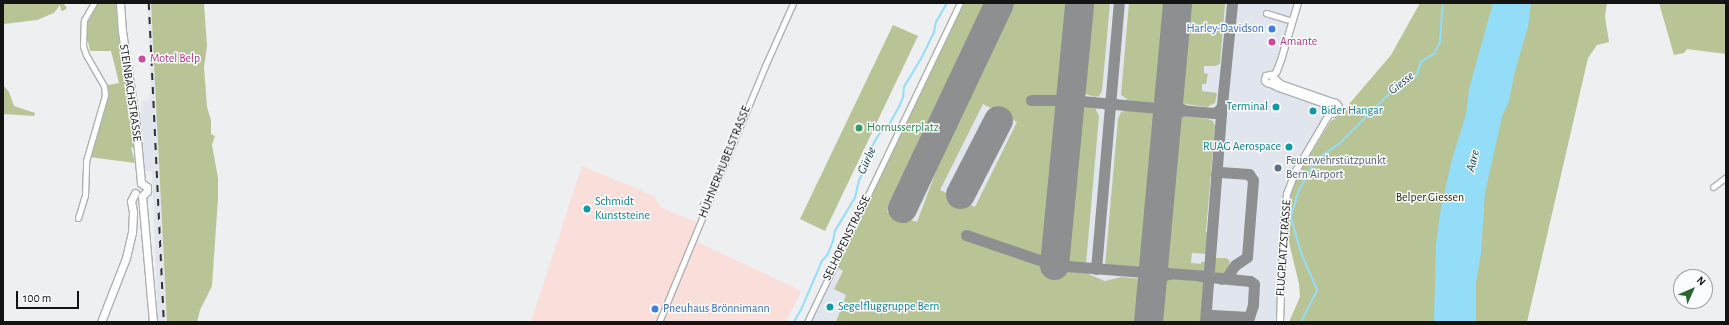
<!DOCTYPE html>
<html>
<head>
<meta charset="utf-8">
<style>
	body { margin:0 }
	#map { position:relative; width:1729px; height:325px; overflow:hidden; background:#eeeff0; font-family:"Alegreya Sans",sans-serif }
	div>[style] { position:absolute }
	.built>* { inset:0; background:#e1e6ee }
	.industrial>* { inset:0; background:#f9ded9 }
	.green>* { inset:0; background:#b8c496 }
	.water>* { inset:0; background:#93ddf9 }
	.stream>* { height:1.5px; margin:-0.75px; padding:0 0.75px; transform-origin:0.75px; border-radius:0.75px; background:#93ddf9 }
	.taxiway>* { height:11px; margin:-5.5px; padding:0 5.5px; transform-origin:5.5px; border-radius:5.5px; background:#8e8f90 }
	.runway>* { height:29px; margin:-14.5px; padding:0 14.5px; transform-origin:14.5px; border-radius:14.5px; background:#8e8f90 }
	.roads { filter:drop-shadow(1px 0 #afb0b2) drop-shadow(-1px 0 #afb0b2) drop-shadow(0 1px #afb0b2) drop-shadow(0 -1px #afb0b2) }
	.minor>* { height:5px; margin:-2.5px; padding:0 2.5px; transform-origin:2.5px; border-radius:2.5px; background:#fff }
	.tertiary>* { height:6px; margin:-3px; padding:0 3px; transform-origin:3px; border-radius:3px; background:#fff }
	.tertiary>.ring { margin:-3px; padding:0; box-sizing:content-box; background:none; border:6px solid #fff; border-radius:50% }
	.secondary>* { height:7px; margin:-3.5px; padding:0 3.5px; transform-origin:3.5px; border-radius:3.5px; background:#fff }
	.rail>* { height:1.5px; margin-top:-0.75px; transform-origin:0; background:repeating-linear-gradient(90deg,#2f2f30 0 7px,transparent 0 14px) }
	.dots>* { width:11px; height:11px; translate:-50% -50%; box-sizing:border-box; border:2px solid #fbfcfe; border-radius:50% }
	span { translate:-50% -50%; white-space:nowrap; text-align:center; line-height:1.15; -webkit-text-stroke:3px #fbfcfe; paint-order:stroke }
	.shop-label { font-size:12px; color:#366cbe }
	.right { translate:-100% -50%; text-align:right }
	.left { translate:0 -50%; text-align:left }
	.hotel-label { font-size:12px; color:#b23c85 }
	.street-label { font-size:12px; color:#141414 }
	.culture-label { font-size:12px; color:#0d838f }
	.leisure-label { font-size:12px; color:#27864d }
	.service-label { font-size:12px; color:#4e5e75 }
	.park-label { font-size:12px; color:#262e0c }
	.water-label { font-size:13px; color:#194554; font-style:italic }
	.frame { position:absolute; inset:0; border:4px solid #141414; pointer-events:none }
	.north { position:absolute; left:1673px; top:269px; width:40px; height:40px; box-sizing:border-box; background:#fbfcfe; border:1px solid #9f9fa0; border-radius:50%; rotate:45deg; font-size:11px; font-weight:700; line-height:16px; text-align:center; color:#141414 }
	.north::after { content:''; display:block; margin:auto; width:14px; height:18px; background:#28662e; clip-path:polygon(50% 0,100% 100%,50% 72%,0 100%) }
	.scale { position:absolute; left:16px; top:291px; width:63px; height:18px; box-sizing:border-box; border:2px solid #141414; border-top:0; padding-left:5px; font-size:12px; line-height:14px; white-space:nowrap; color:#141414; -webkit-text-stroke:3px #fbfcfe; paint-order:stroke }
</style>
</head>
<body>
<div id="map">
	<div class="built">
		<i style="clip-path:polygon(147px 3px,151px 3px,154px 50px,167px 322px,158px 322px,152px 172px,144px 171px,141px 140px,141px 101px,149px 100px,151px 85px)"></i>
		<i style="clip-path:polygon(963px 3px,1293px 3px,1271px 84px,1327px 108px,1315px 131px,1286px 177px,1276px 322px,808px 322px)"></i>
	</div>
	<div class="industrial">
		<i style="clip-path:polygon(582px 166px,654px 196px,660px 207px,700px 224px,693px 240px,801px 291px,786px 322px,531px 322px)"></i>
	</div>
	<div class="green">
		<i style="clip-path:polygon(3px 3px,63px 3px,67px 8px,63px 11px,61px 10px,60px 5px,54px 13px,37px 20px,4px 24px)"></i>
		<i style="clip-path:polygon(96px 3px,117px 3px,117px 22px,130px 108px,135px 149px,131px 147px,135px 163px,89px 157px,108px 96px,108px 85px,119px 83px,111px 51px,90px 51px,88px 41px,84px 42px,85px 24px,88px 15px)"></i>
		<i style="clip-path:polygon(151px 3px,204px 3px,207px 46px,204px 67px,207px 107px,211px 120px,211px 134px,215px 136px,212px 145px,218px 178px,218px 198px,212px 286px,200px 310px,197px 322px,167px 322px)"></i>
		<i style="clip-path:polygon(evenodd,964px 3px,987px 3px,887px 212px,917px 222px,964px 97px,1009px 3px,1071px 3px,1048px 259px,967px 232px,965px 239px,1055px 270px,1086px 273px,1105px 281px,1121px 277px,1142px 279px,1138px 322px,836px 322px,846px 295px,834px 289px,843px 271px,835px 266px,964px 3px,983px 104px,1017px 122px,975px 207px,940px 190px,983px 104px)"></i>
		<i style="clip-path:polygon(1090px 3px,1110px 3px,1102px 91px,1099px 96px,1095px 97px,1085px 94px,1082px 88px)"></i>
		<i style="clip-path:polygon(1129px 3px,1167px 3px,1158px 103px,1128px 100px,1121px 95px)"></i>
		<i style="clip-path:polygon(1186px 3px,1224px 3px,1225px 5px,1220px 64px,1215px 66px,1204px 66px,1204px 73px,1208px 74px,1206px 84px,1202px 84px,1202px 91px,1217px 93px,1215px 103px,1207px 107px,1185px 104px,1179px 98px)"></i>
		<i style="clip-path:polygon(1420px 3px,1607px 3px,1605px 17px,1609px 42px,1597px 45px,1588px 58px,1527px 322px,1289px 322px,1300px 297px,1299px 284px,1288px 238px,1287px 214px,1289px 196px,1296px 178px,1331px 121px,1338px 117px,1391px 55px)"></i>
		<i style="clip-path:polygon(1659px 3px,1726px 3px,1726px 54px,1687px 49px,1684px 53px,1674px 55px)"></i>
		<i style="clip-path:polygon(893px 25px,918px 36px,825px 231px,800px 219px)"></i>
		<i style="clip-path:polygon(3px 85px,9px 92px,14px 106px,35px 113px,34px 116px,3px 114px)"></i>
		<i style="clip-path:polygon(1086px 107px,1095px 108px,1099px 116px,1086px 264px,1066px 264px,1079px 116px,1080px 112px)"></i>
		<i style="clip-path:polygon(1127px 110px,1157px 114px,1143px 270px,1105px 266px,1118px 119px,1121px 112px)"></i>
		<i style="clip-path:polygon(1184px 116px,1208px 119px,1213px 121px,1215px 126px,1206px 231px,1208px 235px,1207px 254px,1192px 253px,1191px 263px,1201px 264px,1201px 262px,1206px 262px,1205px 270px,1199px 273px,1169px 271px,1163px 264px,1176px 122px,1180px 117px)"></i>
		<i style="clip-path:polygon(1216px 258px,1226px 258px,1230px 261px,1229px 268px,1222px 274px,1217px 274px,1212px 268px)"></i>
		<i style="clip-path:polygon(1167px 277px,1198px 279px,1204px 283px,1205px 290px,1202px 322px,1158px 322px,1161px 285px,1164px 279px)"></i>
	</div>
	<div class="water">
		<i style="clip-path:polygon(1493px 3px,1531px 3px,1528px 27px,1515px 71px,1509px 101px,1502px 117px,1485px 193px,1481px 253px,1476px 282px,1476px 322px,1434px 322px,1436px 244px,1440px 214px,1451px 163px,1466px 114px,1469px 89px)"></i>
	</div>
	<div class="stream">
		<i style="left:794px;top:322px;width:14px;rotate:-60deg"></i>
		<i style="left:801px;top:310px;width:53px;rotate:-66.8deg"></i>
		<i style="left:822px;top:261px;width:9px;rotate:-49deg"></i>
		<i style="left:828px;top:254px;width:14px;rotate:-69deg"></i>
		<i style="left:833px;top:241px;width:10px;rotate:-79deg"></i>
		<i style="left:835px;top:231px;width:39px;rotate:-59deg"></i>
		<i style="left:855px;top:198px;width:18px;rotate:-77deg"></i>
		<i style="left:859px;top:180px;width:20px;rotate:-60deg"></i>
		<i style="left:869px;top:163px;width:7px;rotate:-106deg"></i>
		<i style="left:867px;top:156px;width:17px;rotate:-62deg"></i>
		<i style="left:875px;top:141px;width:9px;rotate:-58deg"></i>
		<i style="left:880px;top:133px;width:12px;rotate:-42deg"></i>
		<i style="left:889px;top:125px;width:21px;rotate:-61deg"></i>
		<i style="left:899px;top:107px;width:10px;rotate:-66deg"></i>
		<i style="left:903px;top:98px;width:11px;rotate:-85deg"></i>
		<i style="left:904px;top:87px;width:33px;rotate:-59deg"></i>
		<i style="left:921px;top:59px;width:30px;rotate:-64deg"></i>
		<i style="left:934px;top:32px;width:10px;rotate:-79deg"></i>
		<i style="left:936px;top:22px;width:22px;rotate:-60deg"></i>
		<i style="left:1301px;top:322px;width:36px;rotate:-63deg"></i>
		<i style="left:1317px;top:290px;width:40px;rotate:-113.4deg"></i>
		<i style="left:1301px;top:253px;width:37px;rotate:-106deg"></i>
		<i style="left:1291px;top:217px;width:26px;rotate:-74deg"></i>
		<i style="left:1298px;top:192px;width:37px;rotate:-61deg"></i>
		<i style="left:1316px;top:160px;width:28px;rotate:-35deg"></i>
		<i style="left:1339px;top:144px;width:79px;rotate:-45deg"></i>
		<i style="left:1395px;top:88px;width:26px;rotate:-31deg"></i>
		<i style="left:1417px;top:75px;width:14px;rotate:-73deg"></i>
		<i style="left:1421px;top:62px;width:15px;rotate:-32deg"></i>
		<i style="left:1434px;top:54px;width:13px;rotate:-63deg"></i>
		<i style="left:1440px;top:42px;width:39px;rotate:-86deg"></i>
	</div>
	<div class="taxiway">
		<i style="left:1177px;top:4px;width:1px;rotate:-90deg"></i>
		<i style="left:1169px;top:91px;width:13px;rotate:72deg"></i>
		<i style="left:1173px;top:103px;width:11px;rotate:34deg"></i>
		<i style="left:1031px;top:100px;width:39px"></i>
		<i style="left:1070px;top:100px;width:144px;rotate:5.2deg"></i>
		<i style="left:1213px;top:113px;width:5px;rotate:-22deg"></i>
		<i style="left:1218px;top:111px;width:6px;rotate:-51deg"></i>
		<i style="left:1166px;top:128px;width:14px;rotate:-69deg"></i>
		<i style="left:1171px;top:115px;width:14px;rotate:-21deg"></i>
		<i style="left:1216px;top:174px;width:4px;rotate:-27deg"></i>
		<i style="left:1220px;top:172px;width:29px;rotate:4deg"></i>
		<i style="left:1249px;top:174px;width:7px;rotate:56deg"></i>
		<i style="left:1253px;top:180px;width:77px;rotate:94.5deg"></i>
		<i style="left:1247px;top:257px;width:14px;rotate:146deg"></i>
		<i style="left:1235px;top:265px;width:14px;rotate:124deg"></i>
		<i style="left:1227px;top:277px;width:6px;rotate:162deg"></i>
		<i style="left:966px;top:235px;width:93px;rotate:18.8deg"></i>
		<i style="left:1054px;top:265px;width:116px;rotate:4.4deg"></i>
		<i style="left:1154px;top:254px;width:13px;rotate:72deg"></i>
		<i style="left:1158px;top:266px;width:11px;rotate:38deg"></i>
		<i style="left:1167px;top:273px;width:39px;rotate:4deg"></i>
		<i style="left:1096px;top:269px;width:267px;rotate:-85.1deg"></i>
		<i style="left:1200px;top:276px;width:50px;rotate:5.7deg"></i>
		<i style="left:1250px;top:281px;width:5px;rotate:37deg"></i>
		<i style="left:1254px;top:284px;width:21px;rotate:93deg"></i>
		<i style="left:1253px;top:305px;width:13px;rotate:108deg"></i>
		<i style="left:1249px;top:317px;width:37px;rotate:-177deg"></i>
		<i style="left:1212px;top:315px;width:8px;rotate:140deg"></i>
		<i style="left:1151px;top:290px;width:12px;rotate:-66deg"></i>
		<i style="left:1156px;top:279px;width:12px;rotate:-24deg"></i>
		<i style="left:1205px;top:322px;width:209px;rotate:-85.6deg"></i>
		<i style="left:1221px;top:114px;width:112px;rotate:-84.3deg"></i>
	</div>
	<div class="runway">
		<i style="left:960px;top:194px;width:83px;rotate:-62.8deg"></i>
		<i style="left:902px;top:208px;width:227px;rotate:-64.7deg"></i>
		<i style="left:1054px;top:265px;width:263px;rotate:-84.5deg"></i>
		<i style="left:1148px;top:322px;width:320px;rotate:-84.8deg"></i>
	</div>
	<div class="roads">
		<div class="minor">
			<i style="left:1266px;top:13px;width:27px;rotate:17deg"></i>
			<i style="left:1713px;top:187px;width:15px;rotate:-37deg"></i>
			<i style="left:1725px;top:178px;width:1px;rotate:45deg"></i>
			<i style="left:78px;top:218px;width:24px;rotate:-73deg"></i>
			<i style="left:85px;top:195px;width:34px;rotate:-88deg"></i>
			<i style="left:86px;top:161px;width:69px;rotate:-73.9deg"></i>
			<i style="left:105px;top:95px;width:9px;rotate:-96deg"></i>
			<i style="left:104px;top:86px;width:36px;rotate:-120deg"></i>
			<i style="left:86px;top:55px;width:9px;rotate:-108deg"></i>
			<i style="left:83px;top:46px;width:26px;rotate:-88deg"></i>
			<i style="left:84px;top:20px;width:20px;rotate:-60deg"></i>
			<i style="left:659px;top:322px;width:277px;rotate:-67.5deg"></i>
			<i style="left:765px;top:66px;width:69px;rotate:-66deg"></i>
			<i style="left:807px;top:322px;width:354px;rotate:-64.4deg"></i>
		</div>
		<div class="tertiary">
			<i style="left:1273px;top:76px;width:6px;rotate:-51deg"></i>
			<i style="left:1277px;top:71px;width:15px;rotate:-70deg"></i>
			<i style="left:1282px;top:57px;width:56px;rotate:-73.5deg"></i>
			<i style="left:1274px;top:79px;width:6px;rotate:121deg"></i>
			<i style="left:1271px;top:84px;width:4px;rotate:-166deg"></i>
			<i style="left:1267px;top:83px;width:3px;rotate:-135deg"></i>
			<i style="left:1265px;top:81px;width:5px;rotate:-79deg"></i>
			<i style="left:1266px;top:76px;width:5px;rotate:-11deg"></i>
			<i style="left:1271px;top:75px;width:13px;rotate:42deg"></i>
			<i style="left:1281px;top:84px;width:54px;rotate:19.4deg"></i>
			<i style="left:1271px;top:84px;width:9px;rotate:27deg"></i>
			<i style="left:1279px;top:88px;width:46px;rotate:19.2deg"></i>
			<i style="left:1322px;top:103px;width:7px;rotate:45deg"></i>
			<i class="ring" style="left:1327px;top:102px;width:6px;height:6px"></i>
			<i style="left:1280px;top:322px;width:84px;rotate:-88deg"></i>
			<i style="left:1283px;top:238px;width:44px;rotate:-84.8deg"></i>
			<i style="left:1287px;top:194px;width:25px;rotate:-69deg"></i>
			<i style="left:1296px;top:171px;width:67px;rotate:-59.6deg"></i>
		</div>
		<div class="secondary">
			<i style="left:120px;top:3px;width:28px;rotate:86deg"></i>
			<i style="left:122px;top:31px;width:88px;rotate:81.5deg"></i>
			<i style="left:135px;top:118px;width:65px;rotate:84.7deg"></i>
			<i style="left:141px;top:183px;width:7px;rotate:34deg"></i>
			<i style="left:147px;top:187px;width:4px;rotate:90deg"></i>
			<i style="left:147px;top:191px;width:7px;rotate:135deg"></i>
			<i style="left:142px;top:196px;width:126px;rotate:85deg"></i>
			<i style="left:101px;top:322px;width:69px;rotate:-68.7deg"></i>
			<i style="left:126px;top:258px;width:27px;rotate:-77deg"></i>
			<i style="left:132px;top:232px;width:20px;rotate:-87deg"></i>
			<i style="left:133px;top:212px;width:11px;rotate:-100deg"></i>
			<i style="left:131px;top:201px;width:9px;rotate:-63deg"></i>
		</div>
	</div>
	<div class="rail">
		<i style="left:149px;top:3px;width:319px;rotate:87.3deg"></i>
	</div>
	<div class="dots">
		<i style="left:1272px;top:29px;background:#3f7fe0"></i>
		<i style="left:1272px;top:42px;background:#d1479c"></i>
		<i style="left:142px;top:59px;background:#d1479c"></i>
		<i style="left:1276px;top:107px;background:#0f9aa8"></i>
		<i style="left:1313px;top:111px;background:#0f9aa8"></i>
		<i style="left:859px;top:128px;background:#2e9e5b"></i>
		<i style="left:1289px;top:147px;background:#0f9aa8"></i>
		<i style="left:1278px;top:168px;background:#5c6f8a"></i>
		<i style="left:587px;top:209px;background:#0f9aa8"></i>
		<i style="left:830px;top:307px;background:#0f9aa8"></i>
		<i style="left:655px;top:309px;background:#3f7fe0"></i>
	</div>
	<div class="shop-label">
		<span class="right" style="left:1264px;top:29px">Harley-Davidson</span>
		<span class="left" style="left:663px;top:309px">Pneuhaus Brönnimann</span>
	</div>
	<div class="hotel-label">
		<span class="left" style="left:1280px;top:42px">Amante</span>
		<span class="left" style="left:150px;top:59px">Motel Belp</span>
	</div>
	<div class="street-label">
		<span style="left:130px;top:93px;rotate:82deg">STEINBACHSTRASSE</span>
		<span style="left:725px;top:162px;rotate:-68deg">HÜHNERHUBELSTRASSE</span>
		<span style="left:847px;top:238px;rotate:-64deg">SELHOFENSTRASSE</span>
		<span style="left:1284px;top:248px;rotate:-86deg">FLUGPLATZSTRASSE</span>
	</div>
	<div class="culture-label">
		<span class="right" style="left:1268px;top:107px">Terminal</span>
		<span class="left" style="left:1321px;top:111px">Bider Hangar</span>
		<span class="right" style="left:1281px;top:147px">RUAG Aerospace</span>
		<span class="left" style="left:595px;top:209px">Schmidt<br>Kunststeine</span>
		<span class="left" style="left:838px;top:307px">Segelfluggruppe Bern</span>
	</div>
	<div class="leisure-label">
		<span class="left" style="left:867px;top:128px">Hornusserplatz</span>
	</div>
	<div class="service-label">
		<span class="left" style="left:1286px;top:168px">Feuerwehrstützpunkt<br>Bern Airport</span>
	</div>
	<div class="park-label">
		<span style="left:1430px;top:198px">Belper Giessen</span>
	</div>
	<div class="water-label">
		<span style="left:1402px;top:84px;rotate:-38deg">Giesse</span>
		<span style="left:868px;top:161px;rotate:-66deg">Gürbe</span>
		<span style="left:1474px;top:161px;rotate:-76deg">Aare</span>
	</div>
	<div class="frame"></div>
	<div class="north">N</div>
	<div class="scale">100 m</div>
</div>
</body>
</html>
